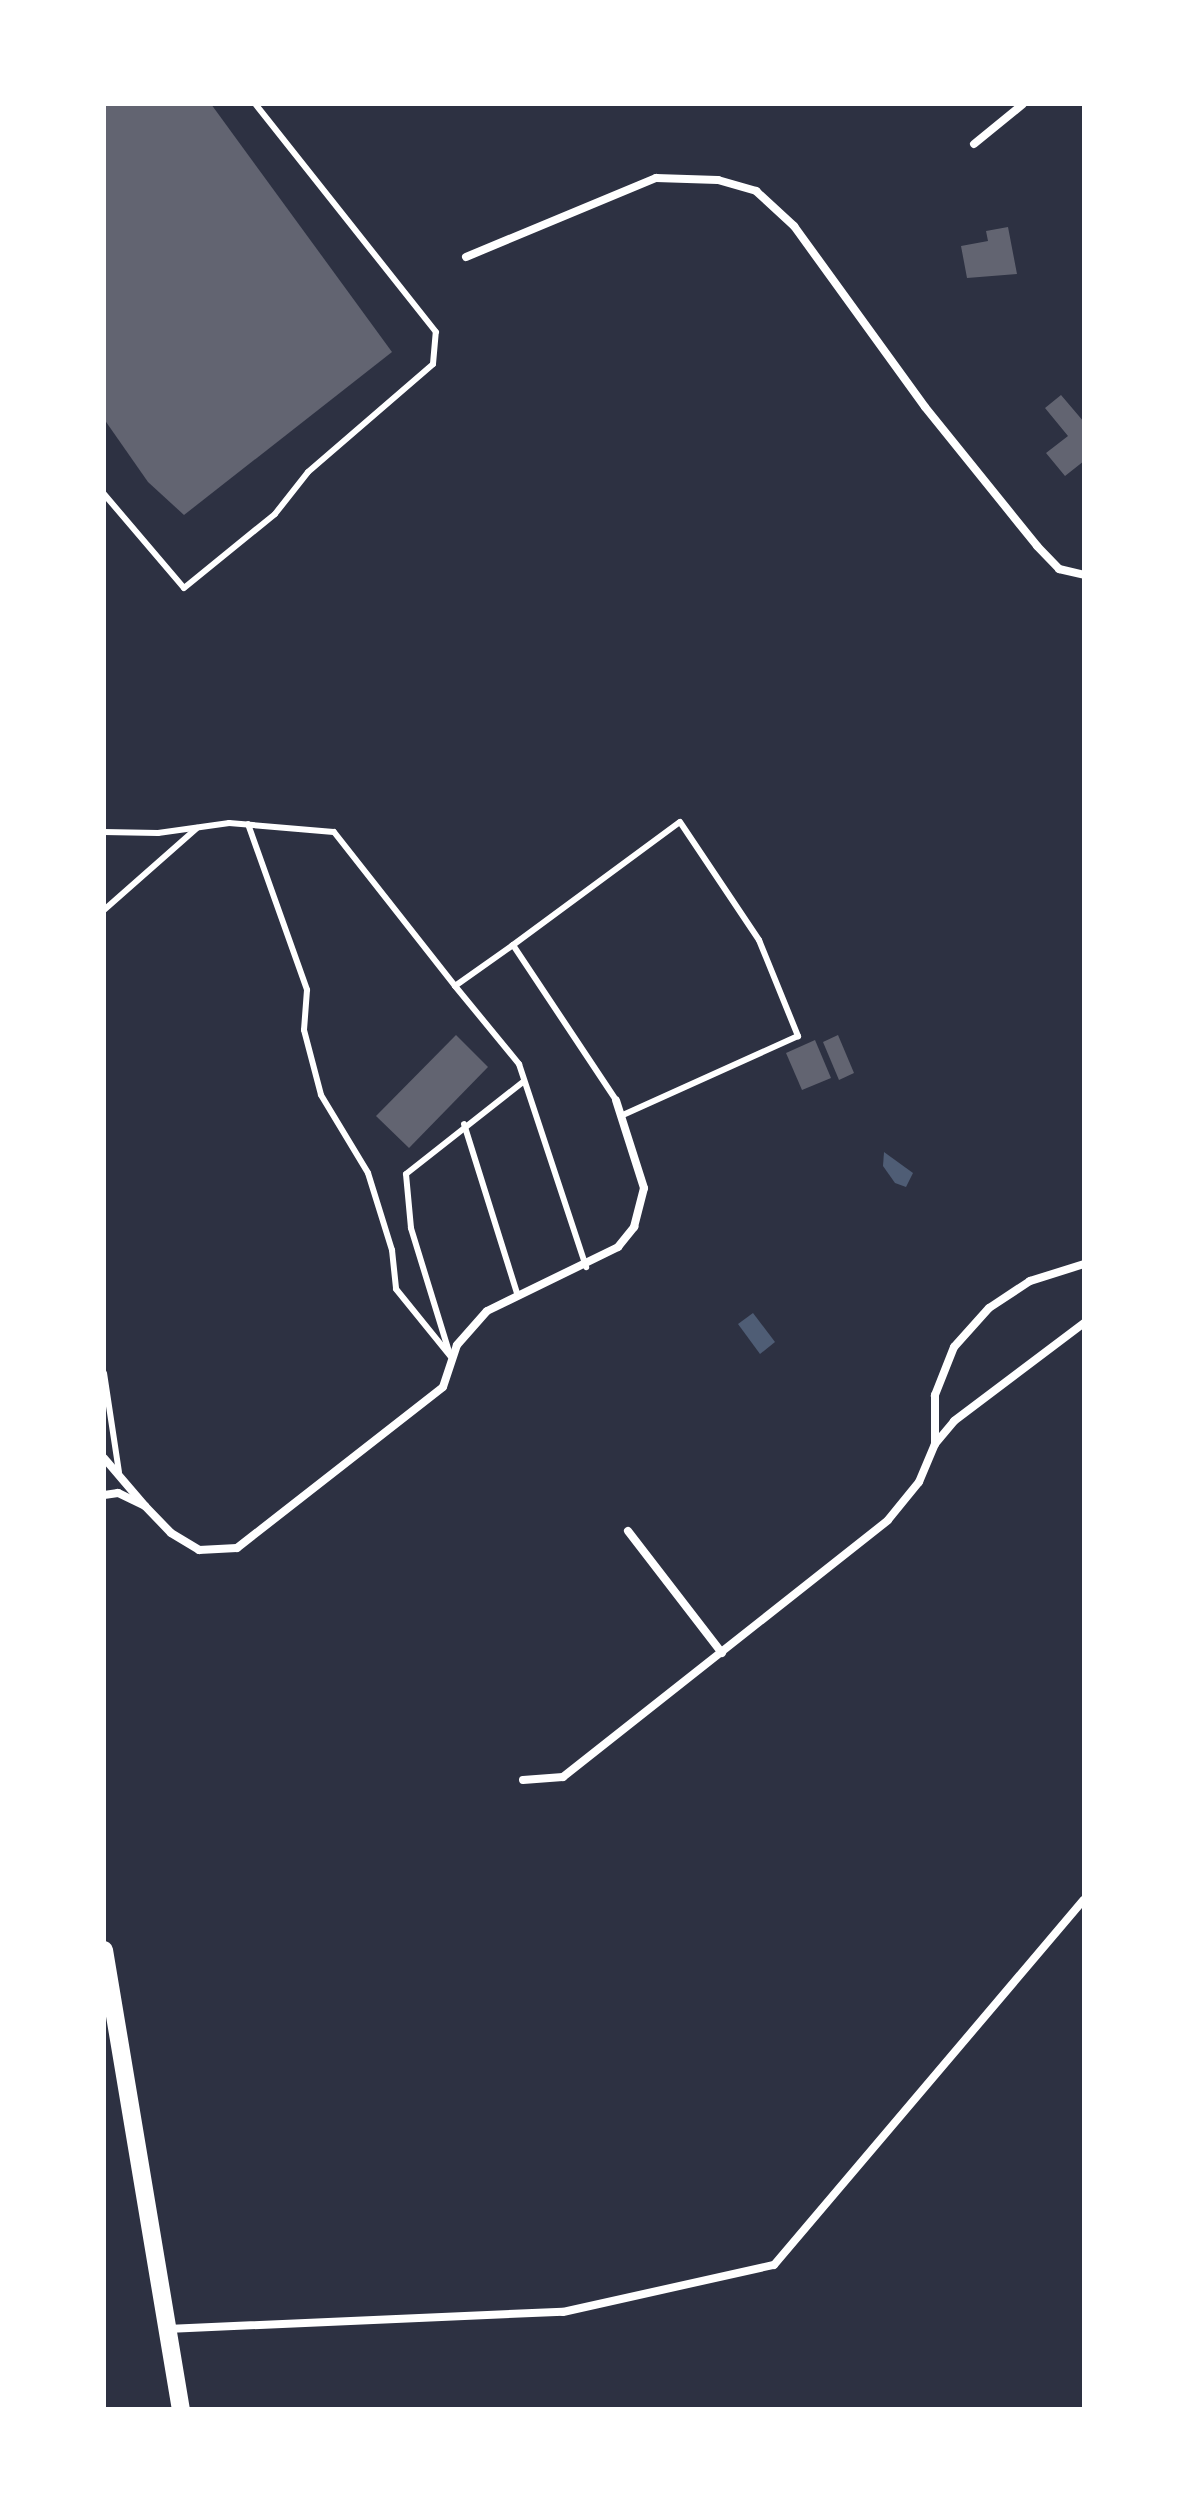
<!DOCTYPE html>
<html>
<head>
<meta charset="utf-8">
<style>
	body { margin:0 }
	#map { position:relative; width:1188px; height:2513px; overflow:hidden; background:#2d3142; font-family:Montserrat,sans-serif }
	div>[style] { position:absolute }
	.water>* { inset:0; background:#4f5d75 }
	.building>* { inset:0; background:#626471 }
	.service>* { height:6px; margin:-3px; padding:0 3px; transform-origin:3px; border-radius:3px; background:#fff }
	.minor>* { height:8px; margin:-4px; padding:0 4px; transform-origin:4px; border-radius:4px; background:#fff }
	.primary>* { height:18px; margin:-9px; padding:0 9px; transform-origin:9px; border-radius:9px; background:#fff }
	span { translate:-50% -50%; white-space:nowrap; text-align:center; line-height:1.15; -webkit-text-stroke:6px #fff; paint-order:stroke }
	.frame { position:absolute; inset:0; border:106px solid #fff; pointer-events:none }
</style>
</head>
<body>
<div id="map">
	<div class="water">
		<i style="clip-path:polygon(884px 1152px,913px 1173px,906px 1187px,895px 1183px,883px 1166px)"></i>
		<i style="clip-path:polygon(753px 1313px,775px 1342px,760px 1354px,738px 1324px)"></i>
	</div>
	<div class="building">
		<i style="clip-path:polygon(104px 104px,211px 104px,392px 352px,184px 515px,148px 482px,104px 419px)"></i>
		<i style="clip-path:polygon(1008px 227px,1017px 274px,967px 278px,961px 246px,988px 241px,986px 231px)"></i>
		<i style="clip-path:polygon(1061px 395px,1084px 422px,1084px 461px,1065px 476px,1046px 453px,1068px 436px,1045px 408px)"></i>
		<i style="clip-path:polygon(456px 1035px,488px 1067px,409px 1148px,376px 1116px)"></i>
		<i style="clip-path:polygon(838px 1035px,854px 1073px,839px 1080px,823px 1042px)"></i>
		<i style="clip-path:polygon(815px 1040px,831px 1078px,802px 1090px,786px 1053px)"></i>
	</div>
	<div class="service">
		<i style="left:104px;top:494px;width:123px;rotate:49.6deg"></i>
		<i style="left:184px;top:588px;width:117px;rotate:-39.1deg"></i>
		<i style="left:275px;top:514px;width:53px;rotate:-51.8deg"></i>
		<i style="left:308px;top:472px;width:165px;rotate:-40.8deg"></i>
		<i style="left:433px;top:364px;width:32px;rotate:-85deg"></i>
		<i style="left:436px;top:332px;width:291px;rotate:-128.4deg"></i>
		<i style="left:248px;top:824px;width:176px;rotate:70.4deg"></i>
		<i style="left:307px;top:990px;width:40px;rotate:94.3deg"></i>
		<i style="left:304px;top:1030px;width:67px;rotate:75.3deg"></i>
		<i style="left:321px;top:1095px;width:91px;rotate:58.9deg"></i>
		<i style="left:368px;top:1173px;width:81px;rotate:72.7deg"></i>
		<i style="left:392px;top:1250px;width:39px;rotate:84deg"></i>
		<i style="left:396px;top:1289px;width:87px;rotate:51deg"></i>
		<i style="left:104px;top:832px;width:54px;rotate:1.1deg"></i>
		<i style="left:158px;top:833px;width:72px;rotate:-8deg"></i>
		<i style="left:229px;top:823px;width:105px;rotate:4.9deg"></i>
		<i style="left:334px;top:832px;width:196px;rotate:51.8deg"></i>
		<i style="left:455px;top:986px;width:71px;rotate:-35.3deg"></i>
		<i style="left:104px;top:910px;width:124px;rotate:-41.4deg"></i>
		<i style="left:455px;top:986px;width:101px;rotate:50.6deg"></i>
		<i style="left:519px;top:1064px;width:214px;rotate:71.7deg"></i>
		<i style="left:616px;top:1100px;width:186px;rotate:-123.6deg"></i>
		<i style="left:513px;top:945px;width:207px;rotate:-36.4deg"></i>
		<i style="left:680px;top:822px;width:142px;rotate:56.2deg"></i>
		<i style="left:759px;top:940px;width:104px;rotate:67.9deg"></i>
		<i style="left:798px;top:1036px;width:194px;rotate:155.7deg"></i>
		<i style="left:464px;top:1124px;width:180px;rotate:72.6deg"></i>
		<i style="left:450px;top:1355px;width:133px;rotate:-107.1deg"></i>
		<i style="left:411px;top:1228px;width:54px;rotate:-95.3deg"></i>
		<i style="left:406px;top:1174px;width:149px;rotate:-38.2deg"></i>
		<i style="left:104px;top:1373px;width:100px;rotate:81.4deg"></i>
	</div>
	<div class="minor">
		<i style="left:974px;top:144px;width:63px;rotate:-39.2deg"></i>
		<i style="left:466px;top:257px;width:206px;rotate:-22.6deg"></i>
		<i style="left:656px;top:178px;width:62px;rotate:1.8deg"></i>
		<i style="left:718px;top:180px;width:40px;rotate:16deg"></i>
		<i style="left:756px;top:191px;width:52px;rotate:42.6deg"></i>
		<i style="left:794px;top:226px;width:223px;rotate:54.1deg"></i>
		<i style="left:925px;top:407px;width:179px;rotate:51.1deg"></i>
		<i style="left:1037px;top:546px;width:32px;rotate:46deg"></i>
		<i style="left:1059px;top:569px;width:26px;rotate:13deg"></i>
		<i style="left:1084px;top:1264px;width:57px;rotate:162.5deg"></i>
		<i style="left:1030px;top:1281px;width:49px;rotate:146.6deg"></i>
		<i style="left:989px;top:1308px;width:52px;rotate:131.9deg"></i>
		<i style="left:954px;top:1347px;width:52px;rotate:111.6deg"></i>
		<i style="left:935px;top:1395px;width:49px;rotate:90deg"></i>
		<i style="left:935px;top:1444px;width:30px;rotate:-50deg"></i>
		<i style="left:954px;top:1421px;width:163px;rotate:-37deg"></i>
		<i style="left:104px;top:1458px;width:63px;rotate:49.5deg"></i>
		<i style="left:145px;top:1506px;width:30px;rotate:-154deg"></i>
		<i style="left:118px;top:1493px;width:14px;rotate:172deg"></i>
		<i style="left:145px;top:1506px;width:37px;rotate:46deg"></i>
		<i style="left:171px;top:1533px;width:33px;rotate:31deg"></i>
		<i style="left:199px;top:1550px;width:38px;rotate:-3deg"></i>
		<i style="left:237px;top:1548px;width:261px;rotate:-38deg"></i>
		<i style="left:443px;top:1387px;width:44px;rotate:-71.6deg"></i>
		<i style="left:457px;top:1345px;width:45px;rotate:-48.6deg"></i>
		<i style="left:487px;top:1311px;width:146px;rotate:-26deg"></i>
		<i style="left:618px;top:1247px;width:26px;rotate:-51deg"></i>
		<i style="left:634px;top:1227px;width:40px;rotate:-75.6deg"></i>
		<i style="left:644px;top:1188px;width:92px;rotate:-107.7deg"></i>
		<i style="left:628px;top:1531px;width:154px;rotate:52.4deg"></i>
		<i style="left:523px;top:1780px;width:40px;rotate:-4.3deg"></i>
		<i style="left:563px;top:1777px;width:414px;rotate:-38.3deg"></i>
		<i style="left:888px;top:1520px;width:49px;rotate:-50.8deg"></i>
		<i style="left:919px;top:1482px;width:41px;rotate:-67.2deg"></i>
		<i style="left:167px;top:2329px;width:396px;rotate:-2.5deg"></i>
		<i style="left:563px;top:2312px;width:216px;rotate:-12.6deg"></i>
		<i style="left:774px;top:2265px;width:479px;rotate:-49.7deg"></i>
	</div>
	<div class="primary">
		<i style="left:104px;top:1950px;width:465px;rotate:80.5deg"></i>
	</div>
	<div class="frame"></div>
</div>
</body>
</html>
